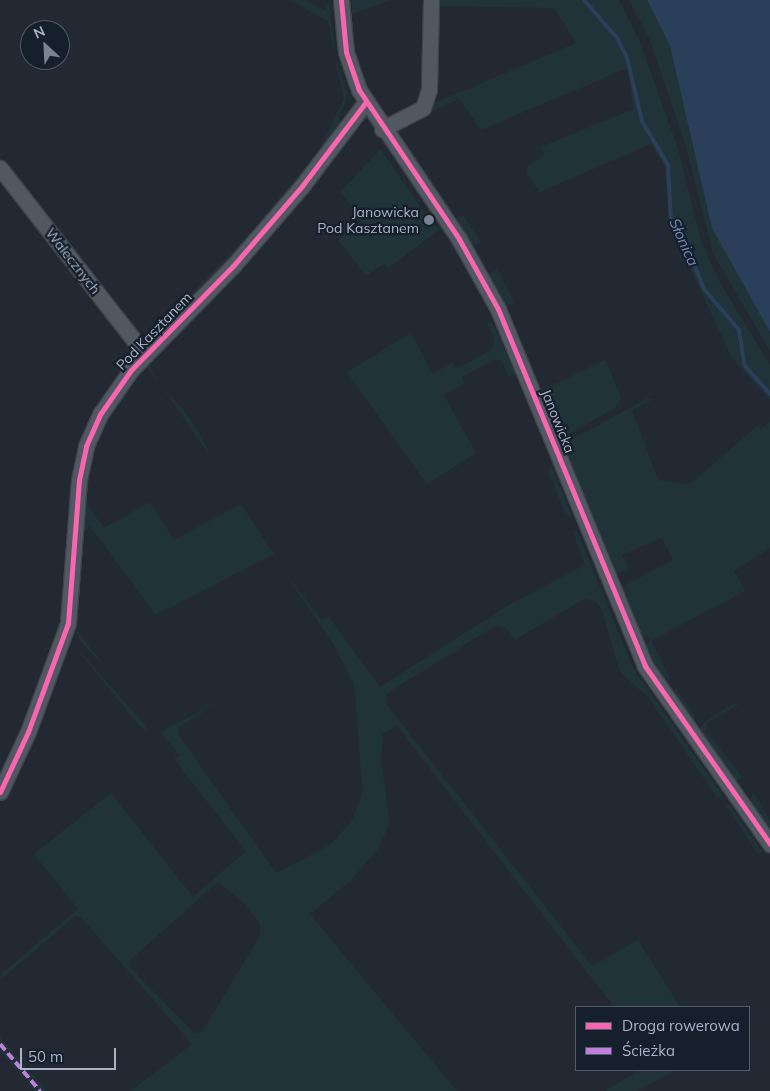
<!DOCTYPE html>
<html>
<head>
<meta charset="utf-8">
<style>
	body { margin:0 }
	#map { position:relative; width:770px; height:1091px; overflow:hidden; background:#232932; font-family:Mulish,sans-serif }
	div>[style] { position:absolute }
	.green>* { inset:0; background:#203338 }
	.water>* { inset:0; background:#2b3f5b }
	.stream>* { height:4px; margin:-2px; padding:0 2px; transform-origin:2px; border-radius:2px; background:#2b3f5b }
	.roads { filter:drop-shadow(1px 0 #3f434a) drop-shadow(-1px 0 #3f434a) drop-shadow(0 1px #3f434a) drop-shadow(0 -1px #3f434a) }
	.minor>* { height:15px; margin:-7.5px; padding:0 7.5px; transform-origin:7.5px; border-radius:7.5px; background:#525861 }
	.quiet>* { height:4px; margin-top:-2px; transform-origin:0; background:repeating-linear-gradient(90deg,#c07fdc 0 8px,transparent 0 12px) }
	.cycleway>* { height:5px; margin:-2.5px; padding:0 2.5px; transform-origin:2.5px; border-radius:2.5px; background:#f766af }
	.dots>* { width:14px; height:14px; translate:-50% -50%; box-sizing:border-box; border:2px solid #161f2c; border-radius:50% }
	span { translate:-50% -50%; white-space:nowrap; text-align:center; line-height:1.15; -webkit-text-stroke:4.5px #161f2c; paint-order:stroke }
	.poi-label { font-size:14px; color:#aab4c6 }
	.right { translate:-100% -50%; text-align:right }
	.street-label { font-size:14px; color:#aab4c6 }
	.water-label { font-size:15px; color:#6f8bb2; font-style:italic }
	.legend { position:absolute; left:575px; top:1006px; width:175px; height:65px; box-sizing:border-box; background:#161f2c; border:1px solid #515b6a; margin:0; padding:6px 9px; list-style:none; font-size:15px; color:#aab4c6 }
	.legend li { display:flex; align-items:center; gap:10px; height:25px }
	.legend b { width:25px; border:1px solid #515b6a }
	.north { position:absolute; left:20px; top:20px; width:50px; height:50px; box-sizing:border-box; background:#161f2c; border:1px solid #515b6a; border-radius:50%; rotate:335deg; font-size:14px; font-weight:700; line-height:20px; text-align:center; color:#aab4c6 }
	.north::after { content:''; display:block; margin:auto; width:18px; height:22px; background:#7b8392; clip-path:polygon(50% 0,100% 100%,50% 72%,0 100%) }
	.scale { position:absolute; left:20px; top:1048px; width:96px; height:22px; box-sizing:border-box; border:2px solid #aab4c6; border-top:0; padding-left:6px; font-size:15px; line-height:18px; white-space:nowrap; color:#aab4c6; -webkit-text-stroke:4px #161f2c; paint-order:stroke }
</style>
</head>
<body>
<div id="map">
	<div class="green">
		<i style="clip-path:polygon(290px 0,306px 0,325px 10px,329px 0,335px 58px,348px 94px,338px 120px,342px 122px,286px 198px,145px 345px,0 159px,145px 341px,257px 226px,319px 150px,344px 99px,337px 69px,328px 21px)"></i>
		<i style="clip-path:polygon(352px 0,392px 0,352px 14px)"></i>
		<i style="clip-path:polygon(434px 0,619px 0,640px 42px,678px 149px,701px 241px,718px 279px,770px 365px,770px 400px,731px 356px,669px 223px,665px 167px,651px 144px,540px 192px,527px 174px,527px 166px,545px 156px,541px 147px,633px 109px,628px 68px,481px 130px,459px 99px,396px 127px,434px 108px,426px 107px,434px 77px,434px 103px,576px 43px,554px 8px,436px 6px)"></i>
		<i style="clip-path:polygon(629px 0,647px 0,670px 46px,692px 138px,770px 332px,770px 351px,713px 253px,686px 146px,649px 38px)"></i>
		<i style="clip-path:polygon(381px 149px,432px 224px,440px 229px,389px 268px,385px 263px,366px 276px,338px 240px,361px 217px,340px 192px)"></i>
		<i style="clip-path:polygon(463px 215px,481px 242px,473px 247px,455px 220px)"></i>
		<i style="clip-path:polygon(497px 269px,512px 298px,514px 303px,504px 305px,488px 276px)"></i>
		<i style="clip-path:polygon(580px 299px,621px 398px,615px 408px,567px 435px,558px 435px,540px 391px,605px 360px)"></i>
		<i style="clip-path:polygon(492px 322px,516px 374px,508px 376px,502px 361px,495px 359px,462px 377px,465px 383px,444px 395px,476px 453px,427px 484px,347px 372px,411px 333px,433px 374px,453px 362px,456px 369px,491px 350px,495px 341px,487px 323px)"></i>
		<i style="clip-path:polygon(143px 364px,150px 365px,158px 382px,146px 366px,122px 396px,96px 443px,84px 501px,104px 528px,150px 502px,174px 540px,241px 504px,274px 554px,156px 615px,90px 526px,84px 531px,83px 558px,80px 552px,84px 488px,90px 451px,104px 419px)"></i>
		<i style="clip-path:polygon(163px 388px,190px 418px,209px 451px,207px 452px)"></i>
		<i style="clip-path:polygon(648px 398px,653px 399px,632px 410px,658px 480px,690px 484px,757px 426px,761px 429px,770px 422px,770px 548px,734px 571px,745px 591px,651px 641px,670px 678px,660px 678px,645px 649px,650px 641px,648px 636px,639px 637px,622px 587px,673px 560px,662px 538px,622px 555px,628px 569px,617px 573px,565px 451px,571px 440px)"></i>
		<i style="clip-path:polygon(552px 467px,572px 517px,565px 514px,548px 471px)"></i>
		<i style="clip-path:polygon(evenodd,573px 531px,577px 531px,633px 668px,723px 796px,718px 799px,649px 698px,620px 672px,601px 608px,595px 601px,584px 599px,515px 640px,506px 628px,495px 626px,386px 694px,387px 705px,592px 966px,638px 940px,680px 1007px,614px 1007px,397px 726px,383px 734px,381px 760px,390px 823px,377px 850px,351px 880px,310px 914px,457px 1091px,130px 1091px,192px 1044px,81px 917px,75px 916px,0 980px,0 975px,78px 909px,34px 854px,111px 793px,193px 897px,246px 851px,174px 759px,180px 755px,160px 732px,220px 701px,179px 727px,178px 734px,276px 873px,330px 845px,351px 822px,363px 792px,354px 684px,333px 643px,281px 568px,322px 620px,329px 617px,380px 687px,512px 603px,585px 565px,573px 531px,218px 882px,246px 905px,259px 922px,261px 934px,202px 1032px,194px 1033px,129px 966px,129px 961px,218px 882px)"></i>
		<i style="clip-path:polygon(75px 628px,107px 669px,80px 641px)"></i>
		<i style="clip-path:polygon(78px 650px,80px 651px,150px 731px,141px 728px)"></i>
		<i style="clip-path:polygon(674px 686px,696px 717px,727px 700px,693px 719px,676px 700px)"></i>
		<i style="clip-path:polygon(735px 703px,739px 704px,707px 723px,706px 731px,743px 778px,734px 782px,699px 731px,704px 722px)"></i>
		<i style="clip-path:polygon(753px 792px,770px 820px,770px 827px,750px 804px)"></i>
		<i style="clip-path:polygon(729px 804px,762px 851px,758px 854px,726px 806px)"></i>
		<i style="clip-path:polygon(0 1037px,47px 1091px,35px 1091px,0 1051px)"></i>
		<i style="clip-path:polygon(639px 1070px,675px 1070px,638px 1091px,605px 1091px)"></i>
	</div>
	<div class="water">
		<i style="clip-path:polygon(647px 0,770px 0,770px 332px,712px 228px,670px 46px)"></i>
	</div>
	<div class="stream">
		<i style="left:584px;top:0;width:50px;rotate:49deg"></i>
		<i style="left:617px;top:38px;width:22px;rotate:63deg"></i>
		<i style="left:627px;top:58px;width:65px;rotate:76.6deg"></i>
		<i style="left:642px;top:121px;width:51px;rotate:59.4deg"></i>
		<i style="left:668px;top:165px;width:56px;rotate:86.9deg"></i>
		<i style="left:671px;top:221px;width:25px;rotate:56deg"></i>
		<i style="left:685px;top:242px;width:51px;rotate:68deg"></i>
		<i style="left:704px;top:289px;width:54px;rotate:49.5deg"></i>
		<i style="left:739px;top:330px;width:36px;rotate:81deg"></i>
		<i style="left:745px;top:366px;width:38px;rotate:48deg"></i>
	</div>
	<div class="roads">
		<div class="minor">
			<i style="left:341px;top:0;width:52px;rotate:84.5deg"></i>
			<i style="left:346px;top:52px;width:40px;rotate:71.1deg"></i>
			<i style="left:359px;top:90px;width:179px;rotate:56.1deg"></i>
			<i style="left:459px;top:239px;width:80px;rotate:60.9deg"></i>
			<i style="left:498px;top:309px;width:386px;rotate:67.6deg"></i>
			<i style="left:645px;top:666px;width:218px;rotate:54.9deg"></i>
			<i style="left:382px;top:129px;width:46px;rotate:-27.1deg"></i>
			<i style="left:423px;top:108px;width:20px;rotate:-72deg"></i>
			<i style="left:429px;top:89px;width:89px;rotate:-88.7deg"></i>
			<i style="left:0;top:168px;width:236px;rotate:52.1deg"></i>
			<i style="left:0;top:792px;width:66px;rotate:-65deg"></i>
			<i style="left:28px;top:732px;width:116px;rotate:-69.8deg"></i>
			<i style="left:68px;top:623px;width:143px;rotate:-85.6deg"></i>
			<i style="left:79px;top:480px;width:35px;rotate:-78deg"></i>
			<i style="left:86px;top:446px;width:36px;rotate:-66deg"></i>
			<i style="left:101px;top:413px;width:52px;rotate:-55.1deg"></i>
			<i style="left:131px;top:370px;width:146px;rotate:-45.6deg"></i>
			<i style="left:233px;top:266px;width:106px;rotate:-49.2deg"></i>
			<i style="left:302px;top:186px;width:104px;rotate:-52.8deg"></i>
		</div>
	</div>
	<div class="quiet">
		<i style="left:0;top:1044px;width:62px;rotate:49.6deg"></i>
	</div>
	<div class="cycleway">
		<i style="left:341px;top:0;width:52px;rotate:84.5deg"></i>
		<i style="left:346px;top:52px;width:40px;rotate:71.1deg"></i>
		<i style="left:359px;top:90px;width:179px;rotate:56.1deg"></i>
		<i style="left:459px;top:239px;width:80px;rotate:60.9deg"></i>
		<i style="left:498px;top:309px;width:386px;rotate:67.6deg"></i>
		<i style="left:645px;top:666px;width:218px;rotate:54.9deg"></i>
		<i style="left:0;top:792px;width:66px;rotate:-65deg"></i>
		<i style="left:28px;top:732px;width:116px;rotate:-69.8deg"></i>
		<i style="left:68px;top:623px;width:143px;rotate:-85.6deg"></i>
		<i style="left:79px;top:480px;width:35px;rotate:-78deg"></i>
		<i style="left:86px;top:446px;width:36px;rotate:-66deg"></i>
		<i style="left:101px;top:413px;width:52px;rotate:-55.1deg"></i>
		<i style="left:131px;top:370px;width:146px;rotate:-45.6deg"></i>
		<i style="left:233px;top:266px;width:106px;rotate:-49.2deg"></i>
		<i style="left:302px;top:186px;width:104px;rotate:-52.8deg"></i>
	</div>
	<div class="dots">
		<i style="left:429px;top:220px;background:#7b8392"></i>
	</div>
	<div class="poi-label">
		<span class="right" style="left:419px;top:220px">Janowicka<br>Pod Kasztanem</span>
	</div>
	<div class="street-label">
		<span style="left:73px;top:261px;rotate:52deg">Walecznych</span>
		<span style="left:154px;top:331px;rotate:-46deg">Pod Kasztanem</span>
		<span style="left:558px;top:421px;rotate:68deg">Janowicka</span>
	</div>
	<div class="water-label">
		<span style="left:684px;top:242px;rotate:66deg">Słonica</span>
	</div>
	<ul class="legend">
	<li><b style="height:6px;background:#f766af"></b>Droga rowerowa</li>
	<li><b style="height:6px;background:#c07fdc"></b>Ścieżka</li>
	</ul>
	<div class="north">N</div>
	<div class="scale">50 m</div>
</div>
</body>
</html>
